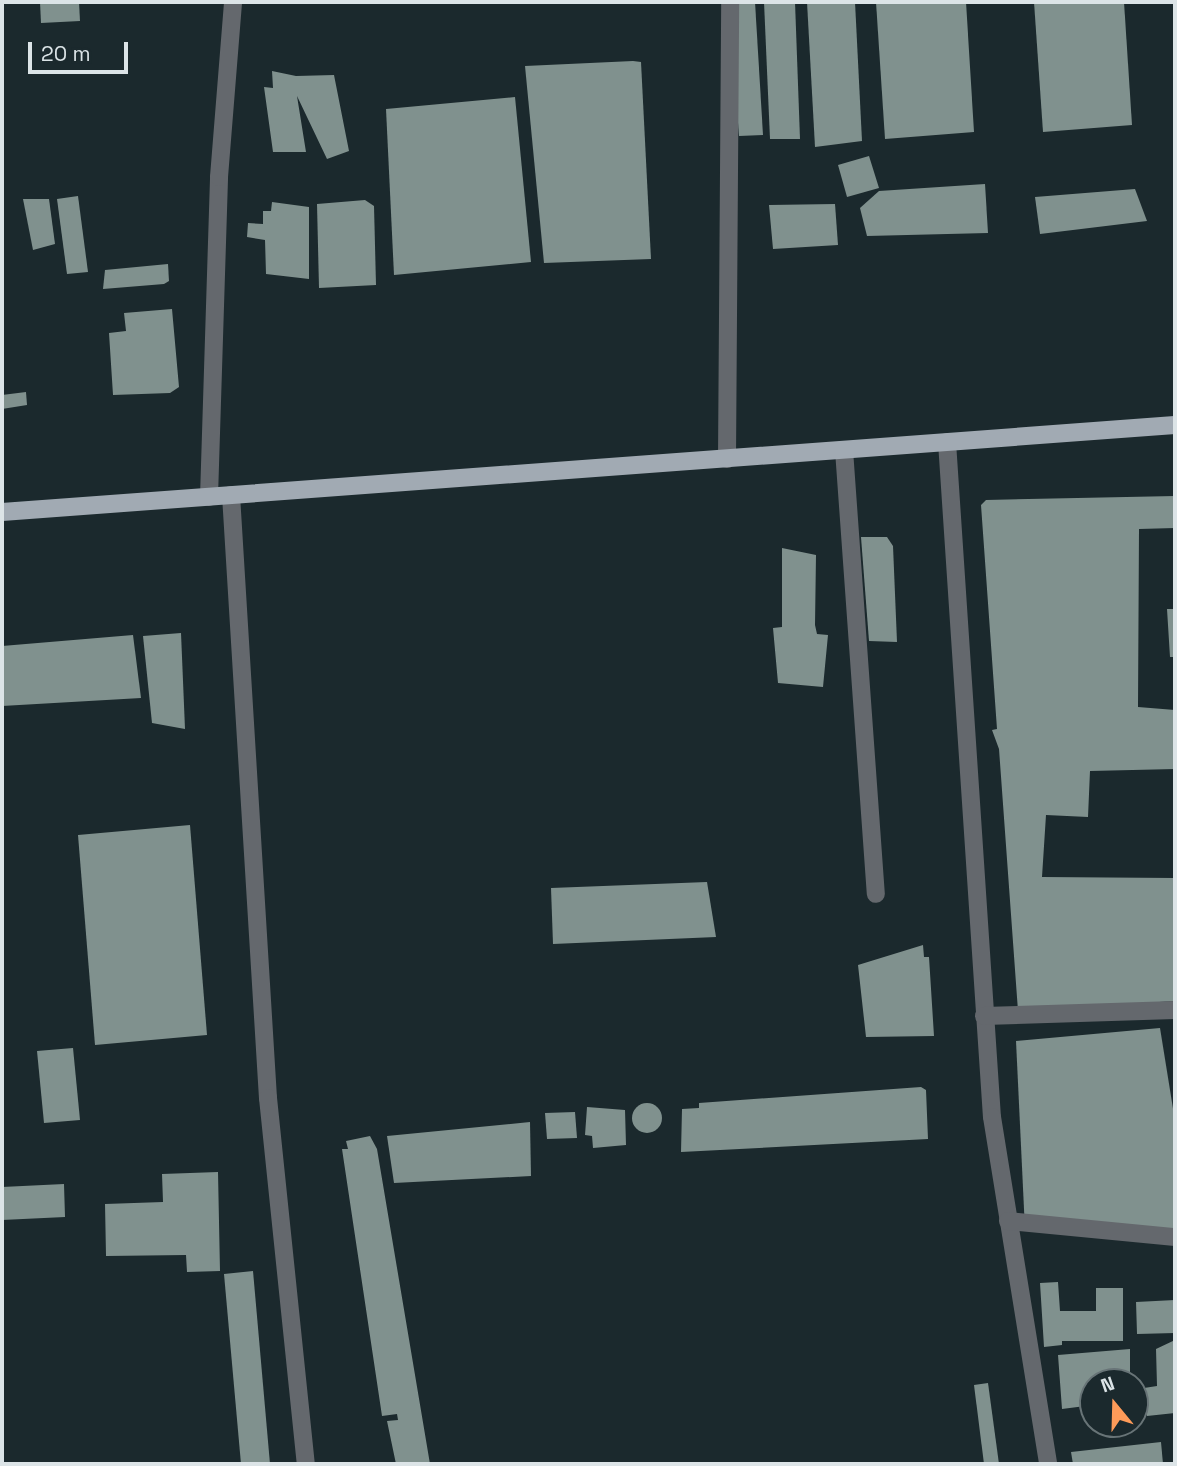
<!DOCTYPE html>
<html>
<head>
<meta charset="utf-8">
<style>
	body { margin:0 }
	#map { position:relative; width:1177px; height:1466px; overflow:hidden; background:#1b292d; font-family:"Space Grotesk",sans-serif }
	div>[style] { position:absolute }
	.building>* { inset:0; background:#80918e }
	.round { border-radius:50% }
	.service>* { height:18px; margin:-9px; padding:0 9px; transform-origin:9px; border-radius:9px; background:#64686d }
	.minor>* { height:18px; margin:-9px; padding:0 9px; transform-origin:9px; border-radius:9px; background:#64686d }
	.primary>* { height:18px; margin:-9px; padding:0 9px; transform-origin:9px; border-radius:9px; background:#a1aab3 }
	span { translate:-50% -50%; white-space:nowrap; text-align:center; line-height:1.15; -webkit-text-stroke:7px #1b292d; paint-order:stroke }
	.frame { position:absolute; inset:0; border:4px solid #dce4e7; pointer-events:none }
	.north { position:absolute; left:1079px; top:1368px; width:70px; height:70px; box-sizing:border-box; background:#1b292d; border:2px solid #687477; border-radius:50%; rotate:341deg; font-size:19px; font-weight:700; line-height:28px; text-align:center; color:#dce4e7 }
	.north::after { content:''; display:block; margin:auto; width:24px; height:32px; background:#fe9b59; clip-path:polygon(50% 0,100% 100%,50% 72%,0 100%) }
	.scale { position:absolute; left:28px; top:42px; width:100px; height:32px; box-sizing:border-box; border:4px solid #dce4e7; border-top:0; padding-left:9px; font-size:21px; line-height:24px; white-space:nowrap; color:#dce4e7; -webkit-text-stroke:5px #1b292d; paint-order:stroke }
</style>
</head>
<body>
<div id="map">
	<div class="building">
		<i style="clip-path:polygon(40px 2px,79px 2px,80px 21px,41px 23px)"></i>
		<i style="clip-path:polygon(729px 2px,755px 2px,763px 135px,739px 136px)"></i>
		<i style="clip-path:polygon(764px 2px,795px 2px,800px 139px,770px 139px)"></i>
		<i style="clip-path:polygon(807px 2px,855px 2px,862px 141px,815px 147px)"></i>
		<i style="clip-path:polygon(876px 2px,966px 2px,974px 132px,885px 139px)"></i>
		<i style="clip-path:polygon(1034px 2px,1124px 2px,1132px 125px,1043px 132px)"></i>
		<i style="clip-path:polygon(633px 61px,641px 62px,651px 259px,544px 263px,525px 66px)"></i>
		<i style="clip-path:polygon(272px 71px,296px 76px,296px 88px,296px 76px,334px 75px,349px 151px,327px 159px,297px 96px,306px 152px,273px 152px,264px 87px,273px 88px)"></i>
		<i style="clip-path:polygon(515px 97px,531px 262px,394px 275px,386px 109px)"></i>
		<i style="clip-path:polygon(869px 156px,879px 188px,847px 197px,838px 165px)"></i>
		<i style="clip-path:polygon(985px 184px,988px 233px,867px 236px,860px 208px,879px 191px)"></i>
		<i style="clip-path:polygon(1135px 189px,1147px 221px,1040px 234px,1035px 197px)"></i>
		<i style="clip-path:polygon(78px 196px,88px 272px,67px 274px,57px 199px)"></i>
		<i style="clip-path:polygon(23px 199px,49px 199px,55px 244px,33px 250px)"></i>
		<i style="clip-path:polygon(365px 200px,374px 206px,376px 285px,319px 288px,317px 204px)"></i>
		<i style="clip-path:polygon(272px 202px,309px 207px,309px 279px,266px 274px,265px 240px,247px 237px,248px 223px,263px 224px,263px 211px,271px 211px)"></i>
		<i style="clip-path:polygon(835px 204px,838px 245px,773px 249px,769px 205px)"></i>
		<i style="clip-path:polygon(168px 264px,169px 281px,164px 284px,103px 289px,105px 270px)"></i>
		<i style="clip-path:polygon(172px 309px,179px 387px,170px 393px,113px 395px,109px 333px,126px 331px,124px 313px)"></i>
		<i style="clip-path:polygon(26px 392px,27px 405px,2px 409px,2px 395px)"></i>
		<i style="clip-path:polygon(1175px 496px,1175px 528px,1139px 529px,1138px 707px,1175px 710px,1175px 769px,1090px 771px,1088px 817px,1046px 815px,1042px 877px,1175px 878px,1175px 1001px,1018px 1011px,999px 749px,992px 730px,997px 729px,981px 505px,986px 500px)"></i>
		<i style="clip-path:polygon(861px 537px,887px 537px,893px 546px,897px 642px,869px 641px)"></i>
		<i style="clip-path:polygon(782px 548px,816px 555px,815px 625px,817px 634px,828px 635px,823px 687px,778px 683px,773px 628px,782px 627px)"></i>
		<i style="clip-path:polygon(1167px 609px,1175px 609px,1175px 657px,1170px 657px)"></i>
		<i style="clip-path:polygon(181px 633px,185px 729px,152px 723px,143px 636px)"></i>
		<i style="clip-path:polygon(133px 635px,141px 698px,2px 706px,2px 646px)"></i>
		<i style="clip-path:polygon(190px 825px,207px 1035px,95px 1045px,78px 835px)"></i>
		<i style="clip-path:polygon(707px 882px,716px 937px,553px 944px,551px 888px)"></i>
		<i style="clip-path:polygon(923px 945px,924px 957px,929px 957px,934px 1036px,866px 1037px,858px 965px)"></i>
		<i style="clip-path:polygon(1160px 1028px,1175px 1121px,1175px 1230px,1025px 1230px,1016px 1041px)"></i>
		<i style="clip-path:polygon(73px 1048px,80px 1120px,44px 1123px,37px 1051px)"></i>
		<i style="clip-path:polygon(921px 1087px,926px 1090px,928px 1139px,681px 1152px,682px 1109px,699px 1108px,699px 1103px)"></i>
		<i class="round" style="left:632px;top:1103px;width:30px;height:30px"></i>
		<i style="clip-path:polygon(587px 1107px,625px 1110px,626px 1145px,593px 1148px,592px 1136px,585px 1135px)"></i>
		<i style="clip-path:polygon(575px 1112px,577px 1138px,547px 1139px,545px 1113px)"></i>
		<i style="clip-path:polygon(530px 1122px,531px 1176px,394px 1183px,387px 1136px)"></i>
		<i style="clip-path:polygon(370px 1136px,377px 1149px,430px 1464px,396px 1464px,387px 1421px,398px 1420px,397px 1414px,382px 1416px,342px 1149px,348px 1149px,346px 1141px)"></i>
		<i style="clip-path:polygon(218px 1172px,220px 1271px,187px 1272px,186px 1255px,106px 1256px,105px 1204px,163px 1202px,162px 1174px)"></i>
		<i style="clip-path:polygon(64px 1184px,65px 1217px,2px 1220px,2px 1187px)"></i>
		<i style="clip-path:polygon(253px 1271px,270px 1464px,241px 1464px,224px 1274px)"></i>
		<i style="clip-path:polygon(1058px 1282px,1060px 1311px,1096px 1311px,1096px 1288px,1123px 1288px,1123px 1341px,1062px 1341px,1062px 1345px,1044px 1347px,1040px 1283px)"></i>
		<i style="clip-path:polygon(1175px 1300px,1175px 1333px,1137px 1334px,1136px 1302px)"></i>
		<i style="clip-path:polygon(1175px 1340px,1175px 1413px,1147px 1416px,1144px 1388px,1157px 1386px,1156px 1349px)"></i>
		<i style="clip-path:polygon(1130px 1349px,1130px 1382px,1093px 1382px,1093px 1405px,1062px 1409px,1058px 1355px)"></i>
		<i style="clip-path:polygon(988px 1383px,999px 1464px,984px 1464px,974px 1385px)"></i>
		<i style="clip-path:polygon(1161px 1442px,1163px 1464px,1073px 1464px,1071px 1452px)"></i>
	</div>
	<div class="service">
		<i style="left:844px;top:450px;width:445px;rotate:85.9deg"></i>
	</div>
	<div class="minor">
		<i style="left:947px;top:442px;width:676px;rotate:86.19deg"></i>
		<i style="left:992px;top:1117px;width:351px;rotate:80.8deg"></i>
		<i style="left:727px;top:459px;width:457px;rotate:-89.6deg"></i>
		<i style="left:231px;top:495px;width:604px;rotate:86.49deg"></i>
		<i style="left:268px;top:1098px;width:368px;rotate:84.1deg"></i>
		<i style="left:209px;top:497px;width:320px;rotate:-88.2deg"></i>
		<i style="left:219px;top:177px;width:176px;rotate:-85.4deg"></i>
		<i style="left:984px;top:1016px;width:191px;rotate:-1.8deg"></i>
		<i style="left:1008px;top:1221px;width:168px;rotate:5.5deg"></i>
	</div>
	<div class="primary">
		<i style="left:2px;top:512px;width:1176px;rotate:-4.24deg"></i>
	</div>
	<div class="frame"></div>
	<div class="north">N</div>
	<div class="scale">20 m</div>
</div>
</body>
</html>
